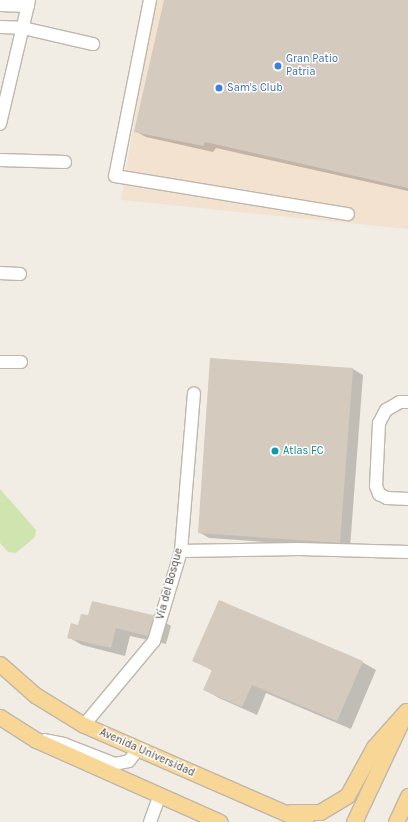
<!DOCTYPE html>
<html>
<head>
<meta charset="utf-8">
<style>
	body { margin:0 }
	#map { position:relative; width:408px; height:822px; overflow:hidden; background:#f1ede5; font-family:Karla,sans-serif }
	div>[style] { position:absolute }
	.commercial>* { inset:0; background:#f3e2d0 }
	.green>* { inset:0; background:#cfe4af }
	.shadow>* { inset:0; background:#0003 }
	.building>* { inset:0; background:#d5cabe }
	.roads { filter:drop-shadow(1px 0 #bfb7ab) drop-shadow(-1px 0 #bfb7ab) drop-shadow(0 1px #bfb7ab) drop-shadow(0 -1px #bfb7ab) }
	.minor>* { height:12px; margin:-6px; padding:0 6px; transform-origin:6px; border-radius:6px; background:#fff }
	.major>* { height:15px; margin:-7.5px; padding:0 7.5px; transform-origin:7.5px; border-radius:7.5px; background:#f8d696 }
	.dots>* { width:11px; height:11px; translate:-50% -50%; box-sizing:border-box; border:2px solid #fff; border-radius:50% }
	span { translate:-50% -50%; white-space:nowrap; text-align:center; line-height:1.15; -webkit-text-stroke:3px #fff; paint-order:stroke }
	.shop-label { font-size:11px; color:#366cbe }
	.left { translate:0 -50%; text-align:left }
	.culture-label { font-size:11px; color:#0d838f }
	.street-label { font-size:11px; color:#433d35 }
</style>
</head>
<body>
<div id="map">
	<div class="commercial">
		<i style="clip-path:polygon(155px 0,408px 0,408px 229px,121px 200px)"></i>
	</div>
	<div class="green">
		<i style="clip-path:polygon(0 489px,36px 530px,35px 537px,16px 553px,8px 552px,0 543px)"></i>
	</div>
	<div class="shadow">
		<i style="clip-path:polygon(165px 0,408px 0,408px 191px,216px 148px,213px 152px,146px 137px,135px 131px)"></i>
		<i style="clip-path:polygon(353px 369px,363px 375px,350px 548px,209px 538px,199px 532px)"></i>
		<i style="clip-path:polygon(157px 617px,171px 626px,166px 644px,130px 636px,125px 656px,82px 645px,68px 637px,79px 626px)"></i>
		<i style="clip-path:polygon(193px 660px,362px 662px,376px 670px,351px 729px,266px 693px,257px 715px,219px 698px,205px 690px,213px 671px)"></i>
	</div>
	<div class="building">
		<i style="clip-path:polygon(164px 0,408px 0,408px 188px,205px 142px,203px 146px,134px 132px)"></i>
		<i style="clip-path:polygon(210px 358px,353px 368px,340px 543px,198px 533px)"></i>
		<i style="clip-path:polygon(219px 600px,363px 661px,337px 721px,252px 685px,242px 707px,203px 690px,212px 670px,192px 661px)"></i>
		<i style="clip-path:polygon(92px 601px,157px 616px,152px 637px,116px 628px,111px 648px,67px 638px,71px 623px,78px 625px,81px 614px,88px 615px)"></i>
	</div>
	<div class="roads">
		<div class="minor">
			<i style="left:150px;top:0;width:179px;rotate:101.2deg"></i>
			<i style="left:115px;top:176px;width:236px;rotate:9.3deg"></i>
			<i style="left:0;top:5px;width:28px;rotate:2deg"></i>
			<i style="left:0;top:27px;width:23px;rotate:2deg"></i>
			<i style="left:23px;top:28px;width:72px;rotate:12.9deg"></i>
			<i style="left:0;top:124px;width:127px;rotate:-76.8deg"></i>
			<i style="left:0;top:160px;width:65px;rotate:1.8deg"></i>
			<i style="left:0;top:273px;width:20px;rotate:3deg"></i>
			<i style="left:0;top:362px;width:21px"></i>
			<i style="left:408px;top:402px;width:8px;rotate:180deg"></i>
			<i style="left:400px;top:402px;width:16px;rotate:150deg"></i>
			<i style="left:386px;top:410px;width:15px;rotate:118deg"></i>
			<i style="left:379px;top:423px;width:63px;rotate:92.7deg"></i>
			<i style="left:376px;top:486px;width:9px;rotate:69deg"></i>
			<i style="left:379px;top:494px;width:9px;rotate:27deg"></i>
			<i style="left:387px;top:498px;width:21px;rotate:3deg"></i>
			<i style="left:181px;top:551px;width:118px;rotate:-1deg"></i>
			<i style="left:299px;top:549px;width:109px;rotate:1.6deg"></i>
			<i style="left:84px;top:725px;width:109px;rotate:-50.2deg"></i>
			<i style="left:154px;top:641px;width:94px;rotate:-73.3deg"></i>
			<i style="left:181px;top:551px;width:158px;rotate:-85.3deg"></i>
			<i style="left:45px;top:740px;width:19px;rotate:12deg"></i>
			<i style="left:64px;top:744px;width:55px;rotate:21.4deg"></i>
			<i style="left:115px;top:764px;width:14px;rotate:-12deg"></i>
			<i style="left:129px;top:761px;width:15px;rotate:-53deg"></i>
			<i style="left:150px;top:822px;width:29px;rotate:-70deg"></i>
		</div>
		<div class="major">
			<i style="left:0;top:664px;width:47px;rotate:41.5deg"></i>
			<i style="left:35px;top:695px;width:57px;rotate:31.5deg"></i>
			<i style="left:84px;top:725px;width:242px;rotate:23.6deg"></i>
			<i style="left:0;top:717px;width:43px;rotate:32.6deg"></i>
			<i style="left:36px;top:740px;width:201px;rotate:24deg"></i>
			<i style="left:291px;top:812px;width:29px"></i>
			<i style="left:320px;top:812px;width:31px;rotate:-31deg"></i>
			<i style="left:347px;top:796px;width:56px;rotate:-61.1deg"></i>
			<i style="left:374px;top:747px;width:48px;rotate:-48.4deg"></i>
			<i style="left:354px;top:822px;width:113px;rotate:-64.8deg"></i>
			<i style="left:396px;top:822px;width:29px;rotate:-65deg"></i>
		</div>
	</div>
	<div class="dots">
		<i style="left:278px;top:66px;background:#3f7fe0"></i>
		<i style="left:219px;top:88px;background:#3f7fe0"></i>
		<i style="left:275px;top:451px;background:#0f9aa8"></i>
	</div>
	<div class="shop-label">
		<span class="left" style="left:286px;top:66px">Gran Patio<br>Patria</span>
		<span class="left" style="left:227px;top:88px">Sam's Club</span>
	</div>
	<div class="culture-label">
		<span class="left" style="left:283px;top:451px">Atlas FC</span>
	</div>
	<div class="street-label">
		<span style="left:170px;top:584px;rotate:-75deg">Vía del Bosque</span>
		<span style="left:147px;top:753px;rotate:24deg">Avenida Universidad</span>
	</div>
</div>
</body>
</html>
